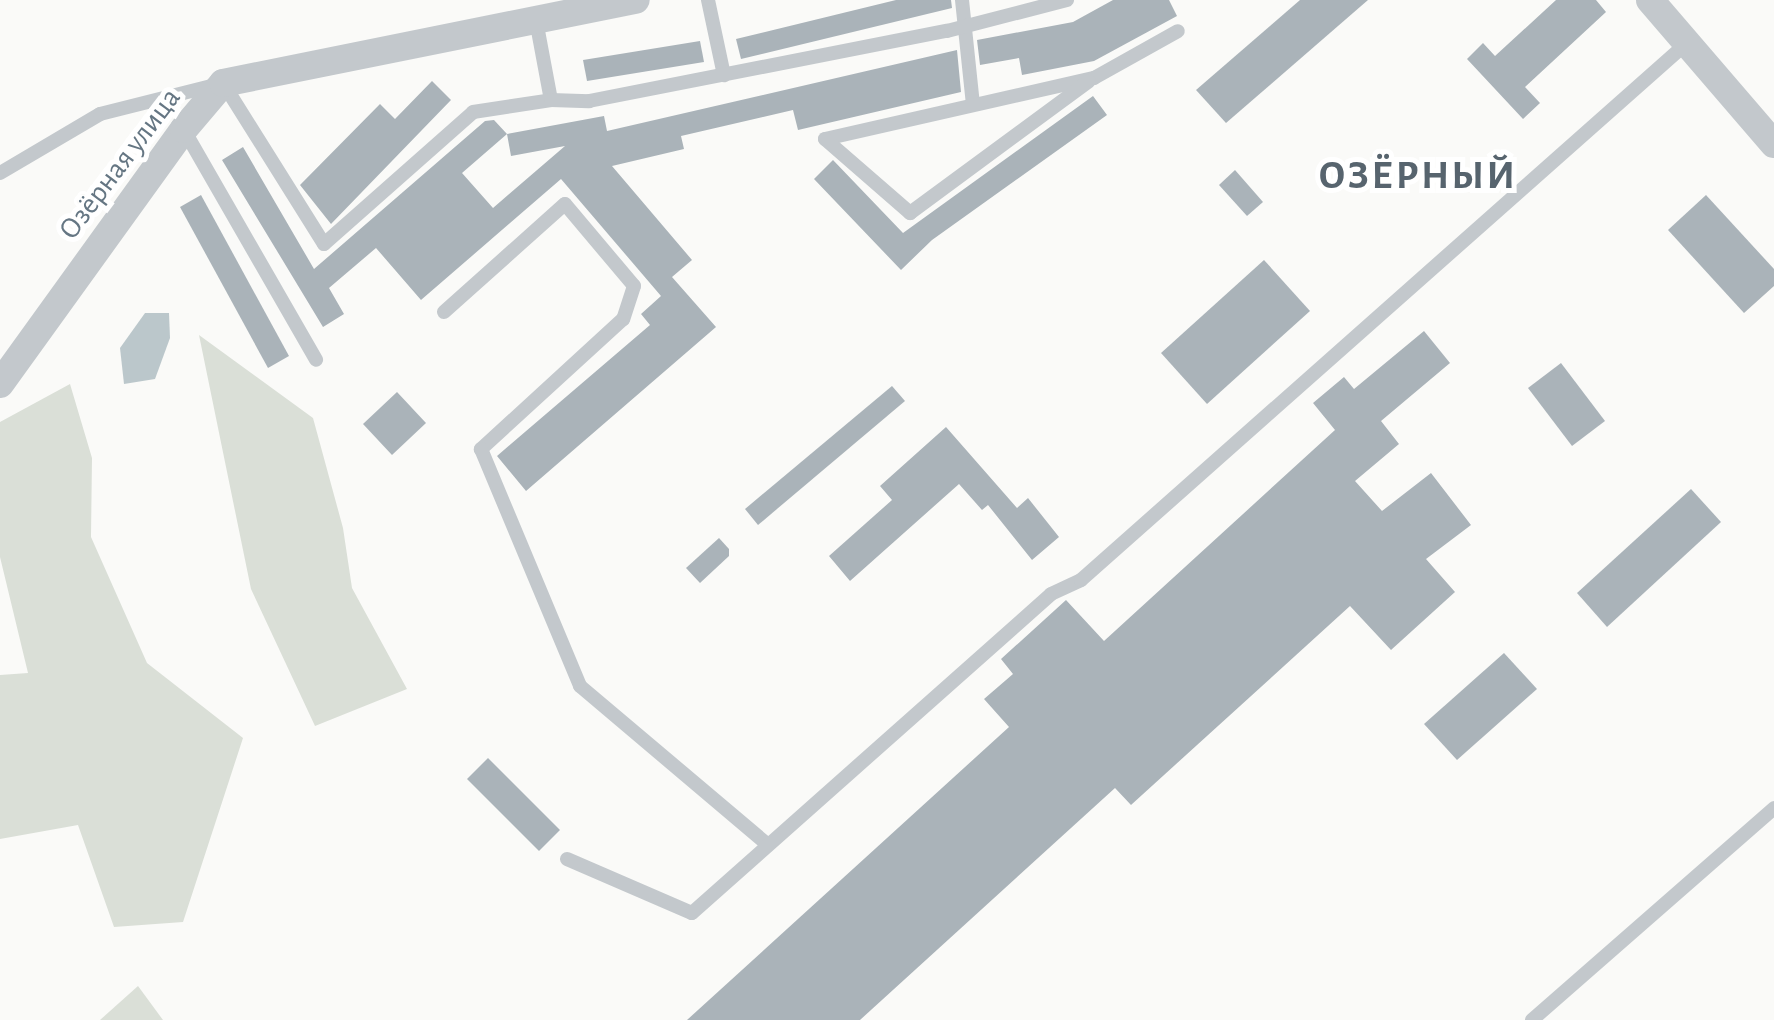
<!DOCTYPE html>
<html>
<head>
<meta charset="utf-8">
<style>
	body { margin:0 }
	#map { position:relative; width:1774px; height:1020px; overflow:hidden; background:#fafaf8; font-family:"Alegreya Sans",sans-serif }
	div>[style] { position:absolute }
	.green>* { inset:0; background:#dadfd7 }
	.water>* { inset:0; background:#bbc7cb }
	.building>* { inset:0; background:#aab3b9 }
	.service>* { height:14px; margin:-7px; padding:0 7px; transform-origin:7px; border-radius:7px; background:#c3c8cc }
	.minor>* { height:28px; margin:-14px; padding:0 14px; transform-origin:14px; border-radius:14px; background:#c3c8cc }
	span { translate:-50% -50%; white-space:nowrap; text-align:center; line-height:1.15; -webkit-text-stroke:10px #fff; paint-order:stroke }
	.street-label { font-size:30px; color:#657683 }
	.district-label { font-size:40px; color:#57646e; font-weight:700; letter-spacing:2.5px }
</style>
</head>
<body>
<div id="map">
	<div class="green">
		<i style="clip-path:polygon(199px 335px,313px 418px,343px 528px,352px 588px,407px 689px,315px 726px,251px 589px)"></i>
		<i style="clip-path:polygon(70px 384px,92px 458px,91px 537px,147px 663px,243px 738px,183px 922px,114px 927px,78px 825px,0 839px,0 675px,28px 673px,0 557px,0 422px)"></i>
		<i style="clip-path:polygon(138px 986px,163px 1020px,100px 1020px)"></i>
	</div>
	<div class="water">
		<i style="clip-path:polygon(145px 313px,169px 313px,170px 338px,155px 379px,124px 384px,120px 348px)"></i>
	</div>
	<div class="building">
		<i style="clip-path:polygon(896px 0,951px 0,952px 8px,741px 59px,736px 39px)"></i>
		<i style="clip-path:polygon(1113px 0,1169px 0,1177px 16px,1094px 61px,1022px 75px,1019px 58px,980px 65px,977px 40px,1073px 22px)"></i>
		<i style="clip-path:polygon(1300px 0,1368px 0,1226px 123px,1196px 90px)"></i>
		<i style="clip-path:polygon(1556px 0,1596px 0,1606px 12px,1525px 87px,1540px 103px,1523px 119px,1467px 59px,1483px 43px,1495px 56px)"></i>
		<i style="clip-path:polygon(700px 41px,704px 62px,587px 81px,583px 60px)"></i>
		<i style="clip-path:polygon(evenodd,957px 50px,961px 92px,798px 130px,793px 110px,681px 136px,684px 149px,612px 166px,692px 260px,672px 277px,716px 327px,526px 491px,497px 456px,650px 325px,641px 314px,661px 296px,561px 179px,421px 300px,376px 248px,329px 288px,344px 314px,323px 327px,222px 160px,243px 147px,314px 269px,485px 121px,494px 120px,507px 134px,604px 116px,607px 131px,957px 50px,507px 134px,511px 156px,565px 146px,493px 208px,462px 173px,507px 134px)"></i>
		<i style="clip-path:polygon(432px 81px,451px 100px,331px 224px,300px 185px,380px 104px,395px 119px)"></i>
		<i style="clip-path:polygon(1093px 96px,1107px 115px,932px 240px,901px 270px,814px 179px,833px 160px,903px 233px)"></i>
		<i style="clip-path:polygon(1235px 170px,1263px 202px,1247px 216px,1219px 185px)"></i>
		<i style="clip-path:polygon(201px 195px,289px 356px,268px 368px,180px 207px)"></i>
		<i style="clip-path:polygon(1706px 195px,1774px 269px,1774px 286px,1744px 313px,1668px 230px)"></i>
		<i style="clip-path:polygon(1264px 260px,1310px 311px,1207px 404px,1161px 353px)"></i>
		<i style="clip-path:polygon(1424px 331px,1450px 363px,1381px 421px,1399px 444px,1355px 481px,1382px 511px,1431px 473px,1471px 525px,1426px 559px,1455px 592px,1391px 650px,1350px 606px,1131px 805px,1115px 788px,860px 1020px,687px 1020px,1009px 727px,984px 699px,1013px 674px,1001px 659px,1066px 600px,1104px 641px,1335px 430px,1313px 403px,1344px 377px,1354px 389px)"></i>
		<i style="clip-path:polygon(1561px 363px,1605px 421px,1572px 446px,1528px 388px)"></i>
		<i style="clip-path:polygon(892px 386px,905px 401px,758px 525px,745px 509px)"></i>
		<i style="clip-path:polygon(397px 392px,426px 423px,392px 455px,363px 424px)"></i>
		<i style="clip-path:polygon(946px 427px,1017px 508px,1028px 498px,1059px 537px,1032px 560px,988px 505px,982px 510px,959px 484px,850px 581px,829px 556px,892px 500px,880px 486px)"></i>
		<i style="clip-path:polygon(1691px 489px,1721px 522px,1607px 627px,1577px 593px)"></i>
		<i style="clip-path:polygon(719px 538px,729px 549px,729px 556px,700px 583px,686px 568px)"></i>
		<i style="clip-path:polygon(1504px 653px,1537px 689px,1457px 760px,1424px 724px)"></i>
		<i style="clip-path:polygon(488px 758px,560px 830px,539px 851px,467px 779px)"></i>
	</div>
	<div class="service">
		<i style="left:708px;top:0;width:77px;rotate:78deg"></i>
		<i style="left:962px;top:0;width:105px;rotate:84deg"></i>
		<i style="left:536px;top:20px;width:81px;rotate:79.4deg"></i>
		<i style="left:184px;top:130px;width:265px;rotate:60.1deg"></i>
		<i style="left:825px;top:139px;width:276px;rotate:-12.8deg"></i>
		<i style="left:1094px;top:78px;width:96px;rotate:-29.2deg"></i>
		<i style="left:825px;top:139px;width:113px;rotate:41deg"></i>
		<i style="left:910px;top:213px;width:222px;rotate:-36.4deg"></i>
		<i style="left:0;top:173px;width:116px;rotate:-30.5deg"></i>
		<i style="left:100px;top:114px;width:127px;rotate:-14.1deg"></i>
		<i style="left:223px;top:83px;width:190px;rotate:57.9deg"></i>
		<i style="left:324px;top:244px;width:199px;rotate:-41.5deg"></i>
		<i style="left:473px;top:112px;width:79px;rotate:-8.7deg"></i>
		<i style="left:551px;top:100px;width:38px;rotate:2deg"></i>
		<i style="left:589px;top:101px;width:365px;rotate:-11.1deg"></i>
		<i style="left:947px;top:31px;width:124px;rotate:-14.5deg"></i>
		<i style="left:444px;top:312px;width:162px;rotate:-41.8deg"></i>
		<i style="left:565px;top:204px;width:107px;rotate:49.9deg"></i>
		<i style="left:634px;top:286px;width:35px;rotate:108deg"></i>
		<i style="left:623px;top:319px;width:193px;rotate:137.5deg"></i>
		<i style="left:481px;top:449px;width:257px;rotate:67.3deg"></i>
		<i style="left:580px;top:686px;width:246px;rotate:40.2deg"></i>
		<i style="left:567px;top:859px;width:136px;rotate:23.4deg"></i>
		<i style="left:692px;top:913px;width:480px;rotate:-41.6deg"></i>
		<i style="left:1051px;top:594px;width:33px;rotate:-25deg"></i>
		<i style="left:1081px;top:580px;width:810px;rotate:-41.55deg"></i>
		<i style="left:1532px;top:1020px;width:322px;rotate:-41.2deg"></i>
	</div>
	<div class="minor">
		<i style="left:1650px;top:0;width:190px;rotate:49.3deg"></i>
		<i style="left:0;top:384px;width:314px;rotate:-54.2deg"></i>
		<i style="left:184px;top:129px;width:60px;rotate:-49.7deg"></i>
		<i style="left:223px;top:83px;width:421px;rotate:-11.4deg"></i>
	</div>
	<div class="street-label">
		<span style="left:120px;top:164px;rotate:-53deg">Озёрная улица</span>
	</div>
	<div class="district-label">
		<span style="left:1418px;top:176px">ОЗЁРНЫЙ</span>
	</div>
</div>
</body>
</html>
